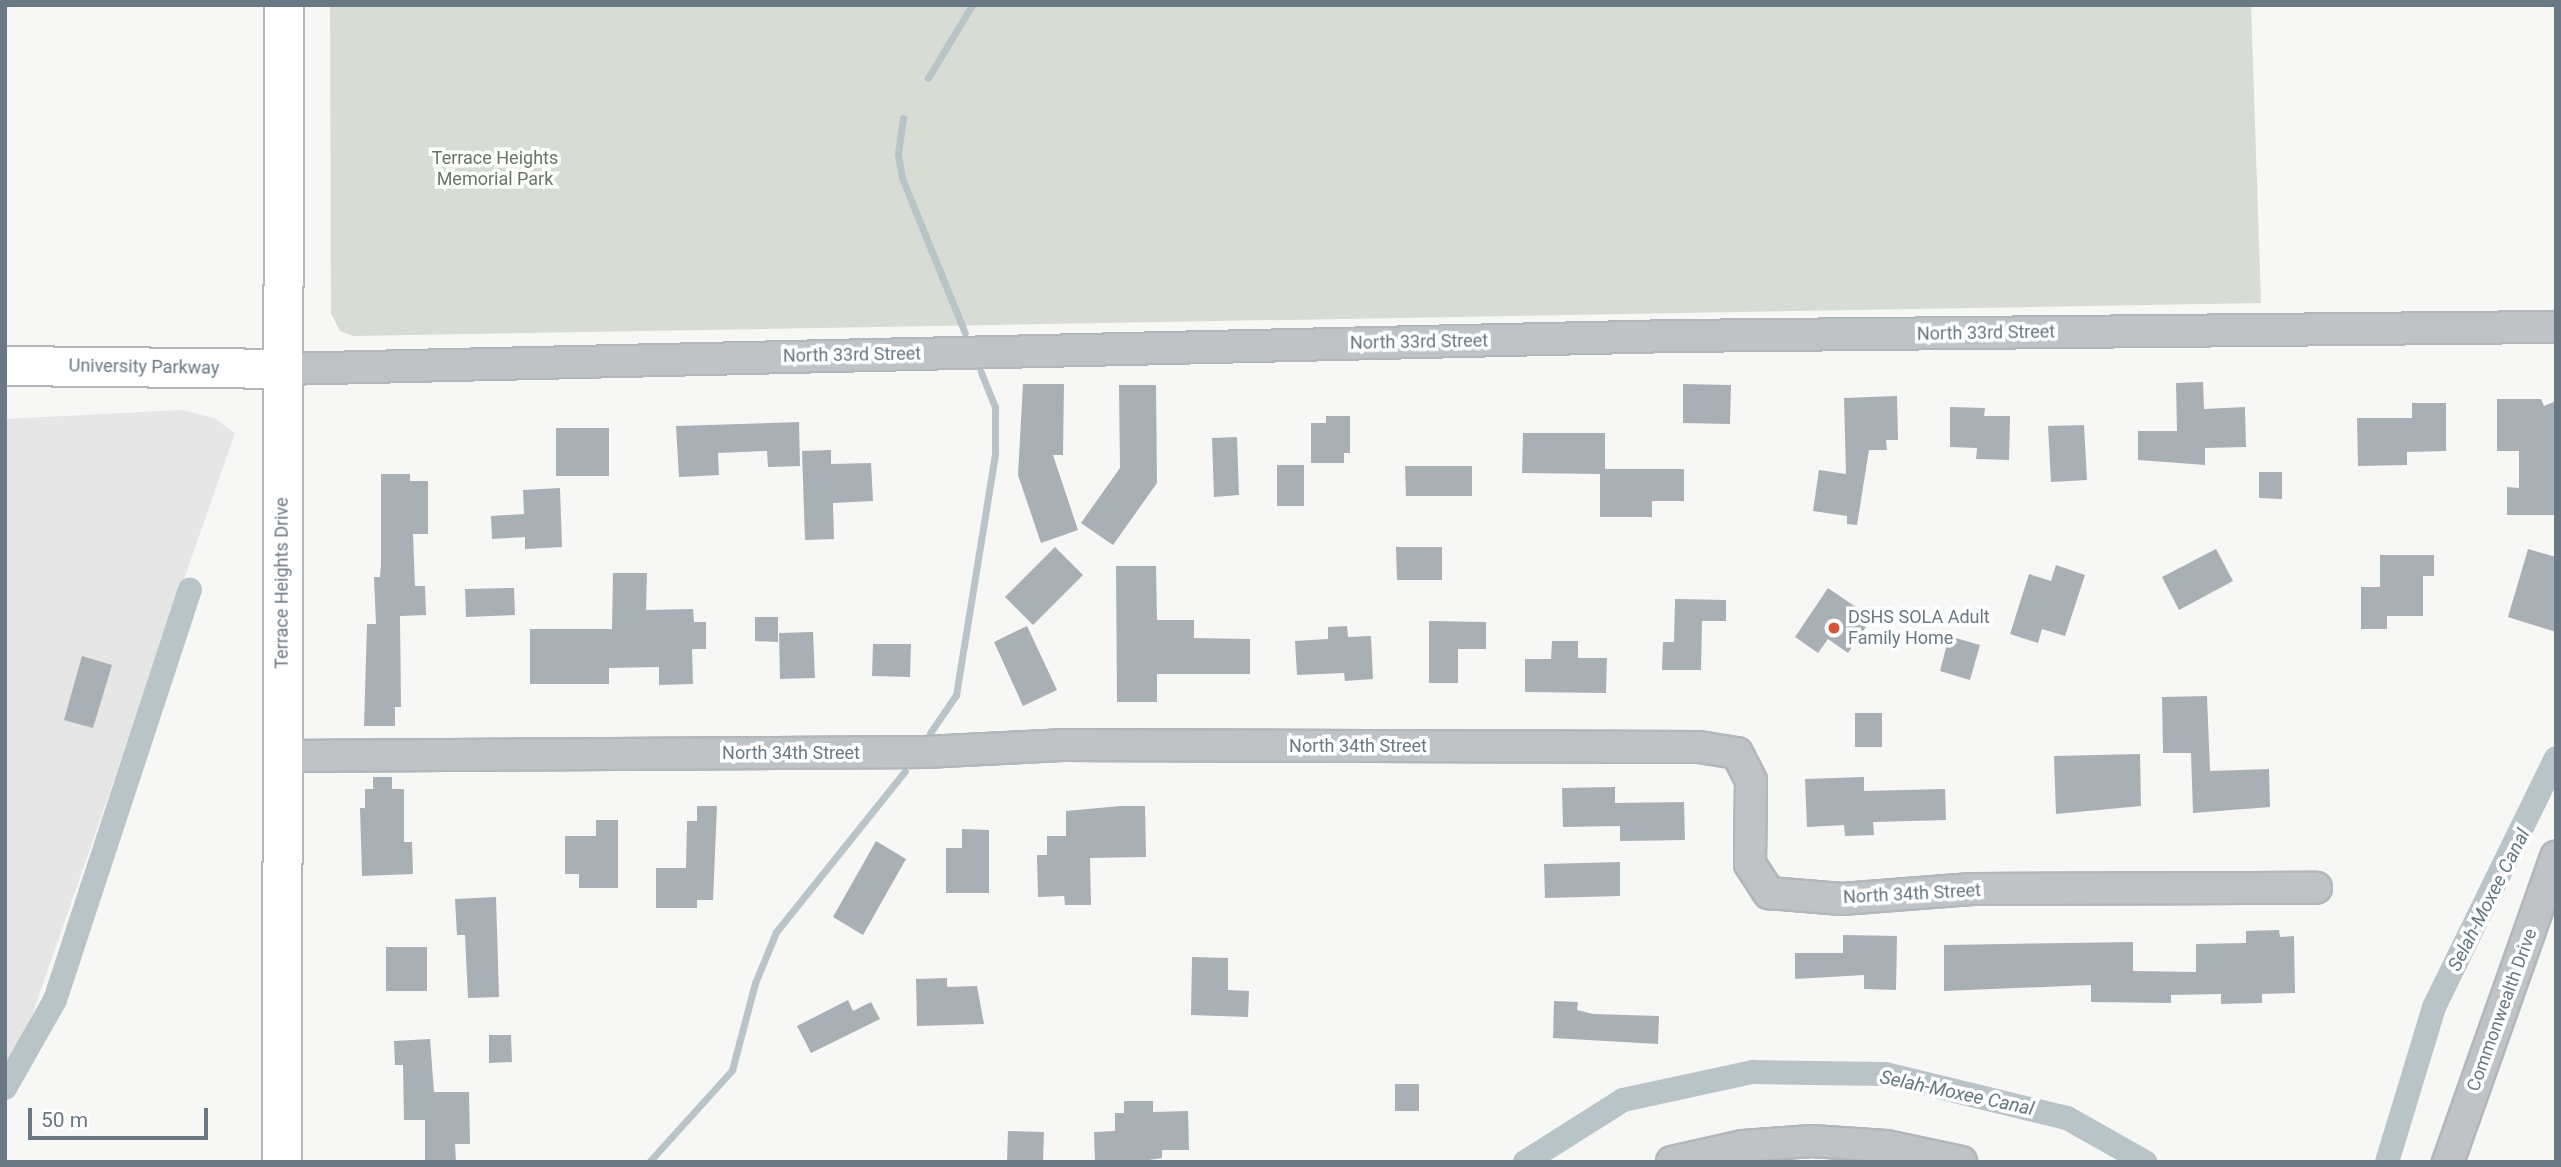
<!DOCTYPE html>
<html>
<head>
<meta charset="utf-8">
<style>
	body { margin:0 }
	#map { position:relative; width:2561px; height:1167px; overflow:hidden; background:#f7f7f5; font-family:Roboto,sans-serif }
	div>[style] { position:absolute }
	.built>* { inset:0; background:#e5e6e5 }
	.green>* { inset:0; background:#d7dcd4 }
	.stream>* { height:7px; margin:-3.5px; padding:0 3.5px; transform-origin:3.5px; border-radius:3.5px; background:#b8c4c8 }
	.canal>* { height:24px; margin:-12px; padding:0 12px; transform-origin:12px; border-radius:12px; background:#b8c4c8 }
	.building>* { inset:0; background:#a9b0b5 }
	.roads { filter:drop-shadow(2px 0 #b1b7bb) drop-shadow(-2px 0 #b1b7bb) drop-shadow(0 2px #b1b7bb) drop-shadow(0 -2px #b1b7bb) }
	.minor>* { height:30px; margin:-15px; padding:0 15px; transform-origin:15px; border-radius:15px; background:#bfc3c6 }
	.secondary>* { height:38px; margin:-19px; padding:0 19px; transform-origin:19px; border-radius:19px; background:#fff }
	.dots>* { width:19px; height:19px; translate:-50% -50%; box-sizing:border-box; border:4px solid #fff; border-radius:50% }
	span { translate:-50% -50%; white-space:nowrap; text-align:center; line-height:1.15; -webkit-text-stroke:7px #fff; paint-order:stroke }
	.park-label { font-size:18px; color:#677663 }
	.street-label { font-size:18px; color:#697883 }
	.poi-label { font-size:18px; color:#697883 }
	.left { translate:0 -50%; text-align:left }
	.water-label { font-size:19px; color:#64797f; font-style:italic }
	.frame { position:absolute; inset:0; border:7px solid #697883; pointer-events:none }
	.scale { position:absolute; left:28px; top:1108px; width:180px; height:32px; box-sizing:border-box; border:4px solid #697883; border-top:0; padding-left:9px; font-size:21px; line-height:24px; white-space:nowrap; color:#697883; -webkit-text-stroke:5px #fff; paint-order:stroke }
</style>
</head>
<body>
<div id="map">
	<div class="built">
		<i style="clip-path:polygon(182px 410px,214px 418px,235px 433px,22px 1044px,5px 1072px,5px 419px)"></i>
	</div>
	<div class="green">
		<i style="clip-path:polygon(330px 5px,2251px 5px,2261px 303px,353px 336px,340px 331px,331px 313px)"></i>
	</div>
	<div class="stream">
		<i style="left:928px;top:78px;width:85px;rotate:-58.9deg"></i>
		<i style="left:903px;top:118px;width:37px;rotate:98deg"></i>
		<i style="left:898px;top:155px;width:23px;rotate:80deg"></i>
		<i style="left:902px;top:178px;width:167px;rotate:67.9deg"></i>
		<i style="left:930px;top:733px;width:46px;rotate:-55.6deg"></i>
		<i style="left:956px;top:695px;width:245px;rotate:-80.8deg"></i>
		<i style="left:995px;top:453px;width:46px;rotate:-90deg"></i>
		<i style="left:995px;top:407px;width:38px;rotate:-112deg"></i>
		<i style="left:649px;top:1162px;width:124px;rotate:-47.9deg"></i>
		<i style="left:732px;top:1070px;width:90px;rotate:-75.2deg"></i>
		<i style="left:755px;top:983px;width:55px;rotate:-67.6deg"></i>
		<i style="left:776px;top:932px;width:206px;rotate:-51.3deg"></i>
	</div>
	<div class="canal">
		<i style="left:5px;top:1088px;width:101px;rotate:-60.4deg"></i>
		<i style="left:55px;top:1000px;width:432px;rotate:-71.8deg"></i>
		<i style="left:1525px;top:1162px;width:116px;rotate:-32.3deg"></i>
		<i style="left:1623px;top:1100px;width:133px;rotate:-12.2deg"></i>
		<i style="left:1753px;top:1072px;width:132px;rotate:0.9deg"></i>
		<i style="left:1885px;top:1074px;width:187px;rotate:13.6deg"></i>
		<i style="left:2067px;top:1118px;width:90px;rotate:29.4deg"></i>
		<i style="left:2387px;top:1162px;width:162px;rotate:-73.1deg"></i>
		<i style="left:2434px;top:1007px;width:277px;rotate:-63.9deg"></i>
	</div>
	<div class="building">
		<i style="clip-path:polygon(2203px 382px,2204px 409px,2245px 407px,2246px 447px,2205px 448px,2205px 465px,2138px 460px,2138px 431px,2177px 431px,2176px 383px)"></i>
		<i style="clip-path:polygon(1023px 384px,1064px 384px,1063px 455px,1053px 455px,1078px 530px,1041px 543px,1018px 475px)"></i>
		<i style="clip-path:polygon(1683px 384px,1731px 385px,1730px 424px,1683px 423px)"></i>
		<i style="clip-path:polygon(1119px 385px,1156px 385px,1157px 483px,1113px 545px,1081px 523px,1120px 468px)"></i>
		<i style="clip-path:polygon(1897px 396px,1898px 440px,1886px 440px,1887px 450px,1869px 450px,1857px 525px,1847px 524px,1847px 516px,1813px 511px,1819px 470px,1846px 474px,1844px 398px)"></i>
		<i style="clip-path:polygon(2497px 399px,2541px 399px,2544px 406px,2556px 401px,2556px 515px,2507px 515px,2507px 487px,2519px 488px,2519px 451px,2497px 451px)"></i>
		<i style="clip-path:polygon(2412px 403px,2446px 403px,2446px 451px,2407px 452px,2407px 465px,2358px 466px,2357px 418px,2412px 418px)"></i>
		<i style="clip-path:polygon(1950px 407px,1985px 408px,1984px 416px,2010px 416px,2009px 460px,1976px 459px,1977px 448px,1950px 447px)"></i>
		<i style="clip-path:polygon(1326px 416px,1350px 416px,1350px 453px,1344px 453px,1344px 463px,1311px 463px,1311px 423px,1326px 423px)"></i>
		<i style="clip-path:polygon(799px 422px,800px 466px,768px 467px,767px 451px,718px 453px,719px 475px,679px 477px,676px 426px)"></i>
		<i style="clip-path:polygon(2084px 425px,2087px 480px,2051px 482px,2048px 426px)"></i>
		<i style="clip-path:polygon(556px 428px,609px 428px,609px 476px,556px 476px)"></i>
		<i style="clip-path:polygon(1523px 433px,1605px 433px,1605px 469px,1684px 469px,1684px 501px,1652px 501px,1652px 517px,1600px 517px,1600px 474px,1522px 473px)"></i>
		<i style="clip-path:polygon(1237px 437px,1239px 495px,1214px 497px,1212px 438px)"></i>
		<i style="clip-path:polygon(831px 450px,831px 464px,871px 463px,873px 501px,833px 503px,834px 539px,805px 540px,802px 451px)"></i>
		<i style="clip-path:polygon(1277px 465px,1304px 465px,1304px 506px,1277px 506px)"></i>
		<i style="clip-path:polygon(1405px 466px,1472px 466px,1472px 496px,1406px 496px)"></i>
		<i style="clip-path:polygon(2259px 472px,2282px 472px,2282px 499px,2259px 498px)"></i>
		<i style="clip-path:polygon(381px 474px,410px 474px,410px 481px,428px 481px,428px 534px,413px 534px,415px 586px,425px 586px,426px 615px,400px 616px,401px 707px,395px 707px,395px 726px,364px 726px,367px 624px,376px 624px,374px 577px,380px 577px,381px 565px)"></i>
		<i style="clip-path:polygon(560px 488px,562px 547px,525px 549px,525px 537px,492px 539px,491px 516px,524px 514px,523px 490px)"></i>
		<i style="clip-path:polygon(1055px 547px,1083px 575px,1033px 625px,1005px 597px)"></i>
		<i style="clip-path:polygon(1396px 547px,1442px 547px,1442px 580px,1397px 580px)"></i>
		<i style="clip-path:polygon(2216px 549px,2233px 581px,2179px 610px,2162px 577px)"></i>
		<i style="clip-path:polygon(2528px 549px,2556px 557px,2556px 632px,2508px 617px)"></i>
		<i style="clip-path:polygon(2380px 555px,2434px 555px,2434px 576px,2423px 576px,2423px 616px,2387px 616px,2387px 629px,2361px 629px,2361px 587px,2380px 587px)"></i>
		<i style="clip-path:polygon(2056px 565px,2085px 575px,2065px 636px,2042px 629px,2038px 643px,2010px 634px,2029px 574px,2051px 581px)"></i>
		<i style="clip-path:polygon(1116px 566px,1156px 566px,1157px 620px,1194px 620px,1194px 638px,1250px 639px,1250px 674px,1157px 674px,1157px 702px,1117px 702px)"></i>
		<i style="clip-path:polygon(613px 573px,647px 573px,646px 610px,693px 609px,694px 622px,706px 622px,706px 649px,692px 649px,693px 684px,659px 685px,659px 667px,609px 668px,609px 684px,530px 684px,530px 629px,612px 629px)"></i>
		<i style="clip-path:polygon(514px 588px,515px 615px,466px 617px,465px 589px)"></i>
		<i style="clip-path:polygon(1828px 588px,1872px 618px,1848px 653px,1828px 639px,1818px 653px,1795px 637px)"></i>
		<i style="clip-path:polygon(1675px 599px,1726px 600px,1726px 621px,1702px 621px,1701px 670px,1662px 670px,1663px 642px,1674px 642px)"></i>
		<i style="clip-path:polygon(755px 617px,778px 617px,778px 642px,755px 641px)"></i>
		<i style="clip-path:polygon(1429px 621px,1486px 622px,1486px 649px,1458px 649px,1458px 683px,1429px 683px)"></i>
		<i style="clip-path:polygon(1027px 626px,1057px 690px,1023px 706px,994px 642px)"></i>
		<i style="clip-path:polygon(1347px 626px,1348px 637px,1371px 636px,1373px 679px,1345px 681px,1344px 673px,1297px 675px,1295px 641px,1328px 639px,1328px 627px)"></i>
		<i style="clip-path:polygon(813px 632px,815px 678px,780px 679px,779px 633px)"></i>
		<i style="clip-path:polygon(1949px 636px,1980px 645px,1970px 680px,1940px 671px)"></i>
		<i style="clip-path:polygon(1552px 641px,1578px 641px,1578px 658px,1607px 658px,1606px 693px,1525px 692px,1525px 659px,1551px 659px)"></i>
		<i style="clip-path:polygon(873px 644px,911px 644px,910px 677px,872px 676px)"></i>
		<i style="clip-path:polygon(82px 656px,112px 665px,93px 728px,64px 720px)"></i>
		<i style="clip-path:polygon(2207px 696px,2210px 771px,2269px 769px,2270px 807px,2193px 813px,2191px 753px,2163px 753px,2162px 697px)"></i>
		<i style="clip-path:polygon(1855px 713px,1882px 713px,1882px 747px,1855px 747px)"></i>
		<i style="clip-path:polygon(2140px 754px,2141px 806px,2056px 814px,2054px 756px)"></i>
		<i style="clip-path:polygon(373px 777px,392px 777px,392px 789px,404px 789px,404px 842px,412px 842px,413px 874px,362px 876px,360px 808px,365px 808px,365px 789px,373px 789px)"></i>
		<i style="clip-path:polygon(1864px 777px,1864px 791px,1945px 789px,1946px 820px,1873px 822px,1874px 835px,1845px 836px,1844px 825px,1807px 827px,1805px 779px)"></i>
		<i style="clip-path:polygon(1615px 787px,1615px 803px,1684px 802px,1685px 840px,1620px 841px,1620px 826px,1563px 827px,1562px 788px)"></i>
		<i style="clip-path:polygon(697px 806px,717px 806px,713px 900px,697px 900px,697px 908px,656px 908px,656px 868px,686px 868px,687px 821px,697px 821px)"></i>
		<i style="clip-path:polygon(1120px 806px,1145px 806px,1146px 857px,1090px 858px,1091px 905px,1065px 905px,1064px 896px,1038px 897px,1037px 855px,1047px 855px,1047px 836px,1066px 836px,1066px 811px)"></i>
		<i style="clip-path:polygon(596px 820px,618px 820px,618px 888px,579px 888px,579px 874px,565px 874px,565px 836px,596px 836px)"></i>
		<i style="clip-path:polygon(962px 829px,989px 830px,989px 893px,946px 893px,946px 848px,962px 848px)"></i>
		<i style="clip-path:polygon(876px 841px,906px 859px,863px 935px,833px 917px)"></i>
		<i style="clip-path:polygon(1620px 862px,1620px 896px,1545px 898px,1544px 864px)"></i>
		<i style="clip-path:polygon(496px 897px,499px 997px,468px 998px,465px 935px,457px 935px,455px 899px)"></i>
		<i style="clip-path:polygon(2279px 930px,2280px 937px,2294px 936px,2295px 993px,2262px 994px,2262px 1003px,2221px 1004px,2221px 994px,2171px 995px,2171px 1003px,2091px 1002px,2091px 985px,1944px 991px,1944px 945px,2133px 942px,2133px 971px,2196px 972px,2196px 944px,2246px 943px,2246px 931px)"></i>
		<i style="clip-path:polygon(1843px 935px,1897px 936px,1896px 990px,1864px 989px,1864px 975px,1795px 979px,1795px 953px,1843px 953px)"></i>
		<i style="clip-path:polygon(386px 947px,427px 947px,427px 991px,386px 991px)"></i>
		<i style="clip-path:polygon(1192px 957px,1228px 958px,1228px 990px,1249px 991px,1248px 1017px,1191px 1015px)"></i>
		<i style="clip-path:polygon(947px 978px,947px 987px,977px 986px,984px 1024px,917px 1026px,916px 979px)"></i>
		<i style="clip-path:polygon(848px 1000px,853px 1011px,871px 1002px,880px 1019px,811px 1053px,797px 1026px)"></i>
		<i style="clip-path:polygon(1554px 1001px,1578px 1002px,1577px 1010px,1593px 1014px,1659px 1016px,1658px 1044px,1553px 1038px)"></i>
		<i style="clip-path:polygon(489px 1035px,511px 1035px,512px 1062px,489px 1063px)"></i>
		<i style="clip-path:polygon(430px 1039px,434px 1092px,469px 1092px,470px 1144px,455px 1144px,456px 1162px,425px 1162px,425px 1120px,404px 1120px,403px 1065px,395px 1065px,394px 1041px)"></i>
		<i style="clip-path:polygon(1395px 1084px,1419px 1084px,1419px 1111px,1395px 1111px)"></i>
		<i style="clip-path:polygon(1124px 1101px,1153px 1101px,1153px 1112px,1188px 1111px,1189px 1150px,1162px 1150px,1162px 1158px,1136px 1162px,1095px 1162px,1094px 1132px,1115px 1131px,1115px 1113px,1124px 1113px)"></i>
		<i style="clip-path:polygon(1008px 1131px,1044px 1132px,1043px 1162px,1007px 1162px)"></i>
	</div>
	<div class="roads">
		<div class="minor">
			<i style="left:283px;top:369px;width:1392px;rotate:-1.36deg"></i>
			<i style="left:1675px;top:336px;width:881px;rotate:-0.59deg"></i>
			<i style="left:282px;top:756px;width:643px;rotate:-0.36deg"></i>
			<i style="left:925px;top:752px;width:136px;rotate:-2.9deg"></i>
			<i style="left:1061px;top:745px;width:638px;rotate:0.18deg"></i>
			<i style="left:1699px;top:747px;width:38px;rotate:9deg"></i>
			<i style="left:1737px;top:753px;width:31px;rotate:63deg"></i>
			<i style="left:1751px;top:781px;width:83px;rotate:90.7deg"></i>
			<i style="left:1750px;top:864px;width:35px;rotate:57deg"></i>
			<i style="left:1769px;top:893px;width:73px;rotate:4.7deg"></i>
			<i style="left:1842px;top:899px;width:130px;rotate:-4.4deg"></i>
			<i style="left:1972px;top:889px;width:344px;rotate:-0.2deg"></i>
			<i style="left:1672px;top:1162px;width:73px;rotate:-12.7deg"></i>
			<i style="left:1743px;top:1146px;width:69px;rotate:-4.1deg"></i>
			<i style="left:1812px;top:1141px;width:74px;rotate:3.9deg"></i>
			<i style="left:1886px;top:1146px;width:77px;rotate:12deg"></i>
			<i style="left:2448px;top:1162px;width:324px;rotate:-70.5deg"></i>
		</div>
		<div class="secondary">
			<i style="left:5px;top:366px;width:278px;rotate:0.6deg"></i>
			<i style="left:282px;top:1162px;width:1157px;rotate:-89.9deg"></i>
		</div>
	</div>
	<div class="dots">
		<i style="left:1834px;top:628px;background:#d65536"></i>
	</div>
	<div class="park-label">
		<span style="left:495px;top:169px">Terrace Heights<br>Memorial Park</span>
	</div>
	<div class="street-label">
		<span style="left:1986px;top:333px;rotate:-1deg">North 33rd Street</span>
		<span style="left:1419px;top:342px;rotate:-1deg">North 33rd Street</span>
		<span style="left:852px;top:355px;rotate:-1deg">North 33rd Street</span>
		<span style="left:144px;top:367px;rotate:1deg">University Parkway</span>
		<span style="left:282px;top:583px;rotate:-90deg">Terrace Heights Drive</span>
		<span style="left:1358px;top:746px">North 34th Street</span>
		<span style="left:791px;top:753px">North 34th Street</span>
		<span style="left:1912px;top:894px;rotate:-3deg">North 34th Street</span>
		<span style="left:2502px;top:1010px;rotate:-70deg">Commonwealth Drive</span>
	</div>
	<div class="poi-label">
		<span class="left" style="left:1848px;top:628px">DSHS SOLA Adult<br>Family Home</span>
	</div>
	<div class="water-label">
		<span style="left:2489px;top:900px;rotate:-63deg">Selah-Moxee Canal</span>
		<span style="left:1957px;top:1093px;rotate:12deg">Selah-Moxee Canal</span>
	</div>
	<div class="frame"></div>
	<div class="scale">50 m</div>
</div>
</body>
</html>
